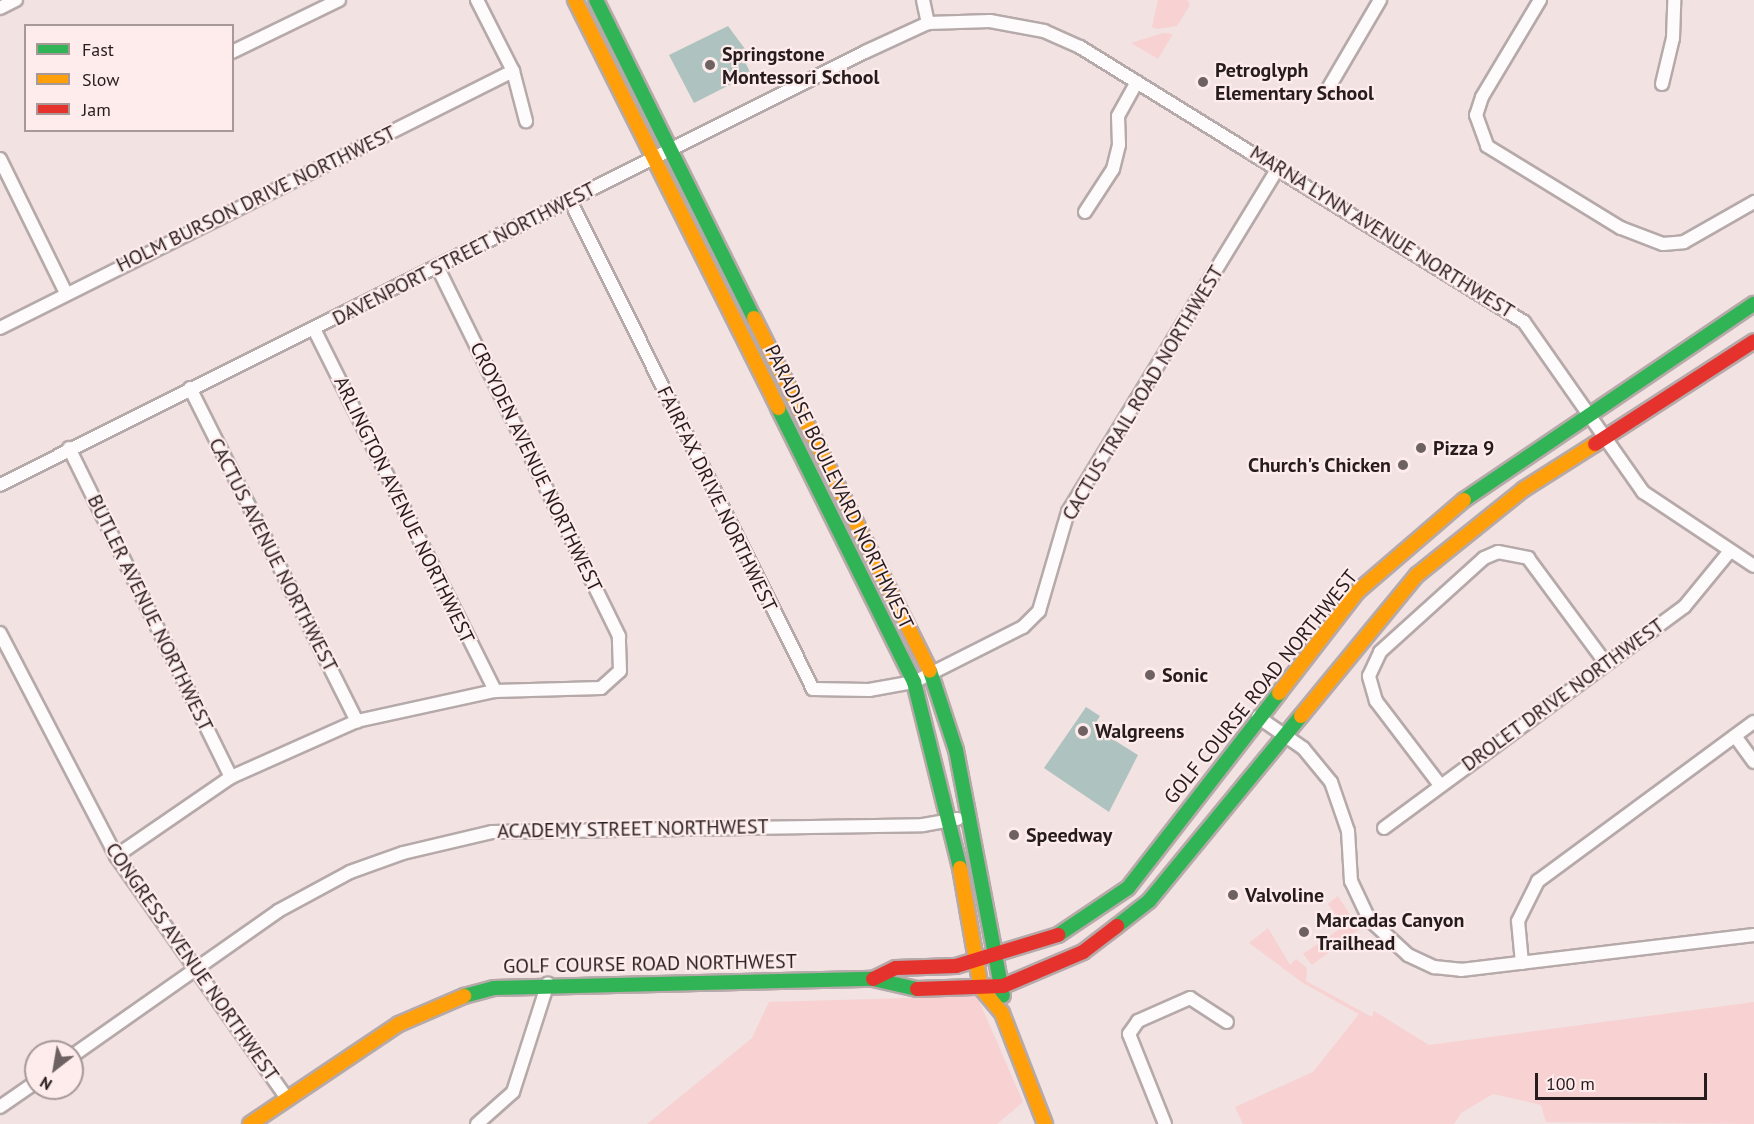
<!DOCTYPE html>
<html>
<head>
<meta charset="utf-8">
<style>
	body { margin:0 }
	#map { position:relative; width:1754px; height:1124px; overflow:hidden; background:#f2e2e2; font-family:"PT Sans",sans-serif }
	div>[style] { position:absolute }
	.green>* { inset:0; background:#f8d1d2 }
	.building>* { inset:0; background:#aec2bf }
	.roads { filter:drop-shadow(2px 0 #b6a9a9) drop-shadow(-2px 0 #b6a9a9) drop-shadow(0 2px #b6a9a9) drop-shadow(0 -2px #b6a9a9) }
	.street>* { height:12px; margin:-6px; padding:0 6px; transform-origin:6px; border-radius:6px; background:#fdfbfb }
	.fast>* { height:14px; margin:-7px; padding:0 7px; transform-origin:7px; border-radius:7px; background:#30b455 }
	.slow>* { height:14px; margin:-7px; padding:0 7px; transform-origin:7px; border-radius:7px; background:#ff9f0a }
	.jam>* { height:14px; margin:-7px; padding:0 7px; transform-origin:7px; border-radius:7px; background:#e5322d }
	.dots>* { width:16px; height:16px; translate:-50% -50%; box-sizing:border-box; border:3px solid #feecec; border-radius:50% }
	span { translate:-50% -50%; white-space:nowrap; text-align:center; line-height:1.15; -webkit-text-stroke:4.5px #feecec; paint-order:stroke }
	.poi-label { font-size:20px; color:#271c1d; font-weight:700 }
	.left { translate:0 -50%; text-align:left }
	.right { translate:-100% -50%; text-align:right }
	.street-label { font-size:20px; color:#271c1d }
	.legend { position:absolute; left:24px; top:24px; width:210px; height:108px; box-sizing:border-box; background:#feecec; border:2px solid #a89999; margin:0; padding:8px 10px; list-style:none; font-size:18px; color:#271c1d }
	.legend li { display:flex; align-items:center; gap:12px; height:30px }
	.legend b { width:30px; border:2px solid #a89999 }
	.north { position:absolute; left:24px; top:1040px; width:60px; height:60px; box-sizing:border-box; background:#feecec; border:2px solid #a89999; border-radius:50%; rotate:211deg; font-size:16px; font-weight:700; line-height:24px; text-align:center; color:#271c1d }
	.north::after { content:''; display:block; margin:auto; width:21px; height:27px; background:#6e6162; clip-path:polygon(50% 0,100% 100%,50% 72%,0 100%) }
	.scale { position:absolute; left:1535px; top:1073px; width:172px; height:27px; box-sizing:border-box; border:3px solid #271c1d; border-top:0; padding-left:8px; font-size:18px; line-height:21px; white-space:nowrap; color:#271c1d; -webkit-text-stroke:4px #feecec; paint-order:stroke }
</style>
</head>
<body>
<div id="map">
	<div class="green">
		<i style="clip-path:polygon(1158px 0,1187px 0,1190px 5px,1177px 26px,1157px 29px,1152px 27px)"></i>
		<i style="clip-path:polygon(1163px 33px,1173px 34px,1158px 59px,1131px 43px)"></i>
		<i style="clip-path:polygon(1338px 896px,1359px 929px,1312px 965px,1303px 954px,1344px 926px,1328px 904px)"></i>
		<i style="clip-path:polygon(1268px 928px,1290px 965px,1296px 959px,1307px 968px,1306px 981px,1372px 1017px,1374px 1011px,1429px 1045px,1754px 1002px,1754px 1124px,1546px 1122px,1541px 1105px,1493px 1094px,1461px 1113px,1454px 1124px,1243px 1124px,1235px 1107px,1313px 1072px,1359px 1014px,1303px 983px,1249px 943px)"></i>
		<i style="clip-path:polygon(977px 996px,1023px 1102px,997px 1124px,647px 1124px,752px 1038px,769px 1002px)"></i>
	</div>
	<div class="building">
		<i style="clip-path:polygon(728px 26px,748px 53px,742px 56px,751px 74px,694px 103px,669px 55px)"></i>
		<i style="clip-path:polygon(1086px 707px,1100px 716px,1093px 727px,1138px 755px,1109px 812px,1044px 768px)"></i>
	</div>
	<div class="roads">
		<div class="street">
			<i style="left:477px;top:0;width:80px;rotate:63.1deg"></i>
			<i style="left:513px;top:71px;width:52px;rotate:75.4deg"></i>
			<i style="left:923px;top:0;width:24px;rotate:78deg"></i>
			<i style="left:1540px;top:0;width:113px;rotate:120.9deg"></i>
			<i style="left:1482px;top:97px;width:19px;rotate:108deg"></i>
			<i style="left:1476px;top:115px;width:33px;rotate:70deg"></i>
			<i style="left:1487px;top:146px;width:157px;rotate:31.5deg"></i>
			<i style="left:1621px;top:228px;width:45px;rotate:20.9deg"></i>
			<i style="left:1663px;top:244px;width:21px;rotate:-5deg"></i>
			<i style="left:1684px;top:242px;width:81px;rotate:-29.7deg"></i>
			<i style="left:0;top:8px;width:18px;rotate:-27deg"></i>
			<i style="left:232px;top:52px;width:119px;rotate:-25.9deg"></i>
			<i style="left:1662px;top:84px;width:47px;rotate:-76.6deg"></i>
			<i style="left:1673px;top:38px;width:38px;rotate:-88deg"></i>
			<i style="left:1329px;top:87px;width:101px;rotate:-59.6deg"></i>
			<i style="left:0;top:159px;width:149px;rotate:63.8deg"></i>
			<i style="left:570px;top:200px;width:546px;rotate:63.58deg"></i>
			<i style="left:813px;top:689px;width:56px;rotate:1deg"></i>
			<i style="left:869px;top:690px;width:46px;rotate:-10.1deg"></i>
			<i style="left:914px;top:682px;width:122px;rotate:-26.8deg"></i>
			<i style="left:1023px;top:627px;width:23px;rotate:-45deg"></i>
			<i style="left:1039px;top:611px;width:103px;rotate:-73.7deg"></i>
			<i style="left:1068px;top:512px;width:403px;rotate:-58.6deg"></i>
			<i style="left:1085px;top:212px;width:51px;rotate:-56.9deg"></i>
			<i style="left:1113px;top:169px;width:25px;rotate:-76deg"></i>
			<i style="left:1119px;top:145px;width:29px;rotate:-92deg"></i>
			<i style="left:1118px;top:116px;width:39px;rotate:-61deg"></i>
			<i style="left:0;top:328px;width:574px;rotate:-26.61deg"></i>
			<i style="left:314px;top:329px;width:405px;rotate:63.4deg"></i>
			<i style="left:190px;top:388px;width:373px;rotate:63.4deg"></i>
			<i style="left:69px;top:448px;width:367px;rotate:63.8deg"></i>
			<i style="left:0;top:485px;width:967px;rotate:-26.59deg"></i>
			<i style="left:865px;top:52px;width:69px;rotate:-24.7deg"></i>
			<i style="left:928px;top:23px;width:62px;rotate:-1.8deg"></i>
			<i style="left:990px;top:21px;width:55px;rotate:10.5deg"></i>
			<i style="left:1044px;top:31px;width:39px;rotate:24deg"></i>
			<i style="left:1080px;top:47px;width:522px;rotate:31.77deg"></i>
			<i style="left:1524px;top:322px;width:208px;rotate:55deg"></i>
			<i style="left:1643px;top:492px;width:133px;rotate:33.7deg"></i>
			<i style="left:0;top:633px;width:251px;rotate:62.5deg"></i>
			<i style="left:116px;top:856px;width:296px;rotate:54.8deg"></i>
			<i style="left:1258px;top:717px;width:55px;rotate:34.6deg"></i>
			<i style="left:1303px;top:748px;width:44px;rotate:50.5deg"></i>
			<i style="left:1331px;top:782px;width:52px;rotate:70.9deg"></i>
			<i style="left:1348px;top:831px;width:50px;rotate:86.6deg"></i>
			<i style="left:1351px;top:881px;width:42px;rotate:64.7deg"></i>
			<i style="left:1369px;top:919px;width:53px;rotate:42.7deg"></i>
			<i style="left:1408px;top:955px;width:29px;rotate:25deg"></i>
			<i style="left:1434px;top:967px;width:27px;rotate:6deg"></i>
			<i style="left:1461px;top:970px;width:295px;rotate:-6.8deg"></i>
			<i style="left:1735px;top:736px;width:32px;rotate:54deg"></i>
			<i style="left:1440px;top:785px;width:106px;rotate:-127.3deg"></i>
			<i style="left:1376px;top:701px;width:26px;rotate:-106deg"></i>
			<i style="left:1369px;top:676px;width:26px;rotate:-65deg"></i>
			<i style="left:1380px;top:652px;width:140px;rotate:-42.1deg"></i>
			<i style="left:1484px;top:558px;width:15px;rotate:-23deg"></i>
			<i style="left:1498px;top:552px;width:31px;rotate:11deg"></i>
			<i style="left:1528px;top:558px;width:129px;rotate:53.5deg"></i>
			<i style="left:1384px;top:828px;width:373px;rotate:-36.4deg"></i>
			<i style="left:1684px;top:607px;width:72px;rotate:-50.6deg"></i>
			<i style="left:116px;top:856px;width:140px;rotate:-34.5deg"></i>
			<i style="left:231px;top:777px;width:138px;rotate:-24deg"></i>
			<i style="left:357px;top:721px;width:141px;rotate:-12.3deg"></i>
			<i style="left:495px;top:691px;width:106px;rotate:-1.6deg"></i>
			<i style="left:601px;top:688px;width:25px;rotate:-42deg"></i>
			<i style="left:620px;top:671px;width:35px;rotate:-92deg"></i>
			<i style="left:619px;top:636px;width:412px;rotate:-116.2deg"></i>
			<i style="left:1522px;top:963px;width:42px;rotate:-95.4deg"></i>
			<i style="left:1518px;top:921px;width:45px;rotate:-63.4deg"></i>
			<i style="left:1538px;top:881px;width:268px;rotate:-36.4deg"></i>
			<i style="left:72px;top:1056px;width:252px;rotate:-35.1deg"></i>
			<i style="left:278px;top:911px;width:82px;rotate:-28.4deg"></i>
			<i style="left:350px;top:872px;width:56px;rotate:-19.7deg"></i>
			<i style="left:403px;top:853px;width:91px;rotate:-13.3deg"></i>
			<i style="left:492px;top:832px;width:431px;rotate:-0.9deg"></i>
			<i style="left:923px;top:825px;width:35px;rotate:-10deg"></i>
			<i style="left:0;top:1107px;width:44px;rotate:-34.8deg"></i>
			<i style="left:477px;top:1124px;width:48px;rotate:-41.6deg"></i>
			<i style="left:513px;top:1092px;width:114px;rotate:-72.2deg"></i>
			<i style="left:1165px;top:1124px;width:97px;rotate:-111.8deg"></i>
			<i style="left:1129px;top:1034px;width:16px;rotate:-55deg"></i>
			<i style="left:1138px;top:1021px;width:57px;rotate:-23.9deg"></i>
			<i style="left:1190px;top:998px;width:44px;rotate:33deg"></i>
		</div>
		<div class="fast">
			<i style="left:596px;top:0;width:355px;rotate:63.6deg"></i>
			<i style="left:778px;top:408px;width:306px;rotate:63.6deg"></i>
			<i style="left:914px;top:682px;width:192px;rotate:76.1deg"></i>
			<i style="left:1464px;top:500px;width:350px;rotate:-34.1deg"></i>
			<i style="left:930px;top:671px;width:83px;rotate:71.8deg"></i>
			<i style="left:956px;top:750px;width:250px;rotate:79.2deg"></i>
			<i style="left:1117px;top:926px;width:41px;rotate:-38deg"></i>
			<i style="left:1149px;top:901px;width:239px;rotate:-50.6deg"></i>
			<i style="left:1058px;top:935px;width:84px;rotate:-33.9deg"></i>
			<i style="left:1128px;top:888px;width:247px;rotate:-52.2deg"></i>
			<i style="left:464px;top:996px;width:31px;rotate:-15deg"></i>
			<i style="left:494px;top:988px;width:379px;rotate:-1.4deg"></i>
			<i style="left:873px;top:979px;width:45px;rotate:12.8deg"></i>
		</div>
		<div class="slow">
			<i style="left:575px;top:0;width:456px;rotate:63.5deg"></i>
			<i style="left:754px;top:318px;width:394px;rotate:63.5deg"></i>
			<i style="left:1279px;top:693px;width:128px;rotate:-52.3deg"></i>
			<i style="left:1357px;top:592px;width:141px;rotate:-40.7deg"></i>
			<i style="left:1301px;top:716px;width:183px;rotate:-50.6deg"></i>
			<i style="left:1417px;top:575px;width:137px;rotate:-38.8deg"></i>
			<i style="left:1524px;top:489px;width:84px;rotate:-32.4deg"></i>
			<i style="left:960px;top:868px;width:122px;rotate:80.1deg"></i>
			<i style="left:981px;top:988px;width:33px;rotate:50deg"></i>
			<i style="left:1002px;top:1013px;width:119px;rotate:68.8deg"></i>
			<i style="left:250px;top:1124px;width:179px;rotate:-33.9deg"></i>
			<i style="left:399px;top:1024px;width:71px;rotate:-23.3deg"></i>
		</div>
		<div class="jam">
			<i style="left:1595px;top:444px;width:189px;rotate:-32.9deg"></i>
			<i style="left:873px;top:979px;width:25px;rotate:-26deg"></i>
			<i style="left:896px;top:968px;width:60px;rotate:-1.9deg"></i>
			<i style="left:956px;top:966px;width:107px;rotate:-16.9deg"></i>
			<i style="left:917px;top:989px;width:86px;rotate:-2deg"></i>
			<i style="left:1003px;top:986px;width:87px;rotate:-23deg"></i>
			<i style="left:1083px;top:952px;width:43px;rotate:-37.4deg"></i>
		</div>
	</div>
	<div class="dots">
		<i style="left:710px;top:65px;background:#6e6162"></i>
		<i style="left:1203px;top:82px;background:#6e6162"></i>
		<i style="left:1421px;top:448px;background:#6e6162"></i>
		<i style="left:1403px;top:465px;background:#6e6162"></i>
		<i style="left:1150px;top:675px;background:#6e6162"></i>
		<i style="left:1083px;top:731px;background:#6e6162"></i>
		<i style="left:1014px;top:835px;background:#6e6162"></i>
		<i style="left:1233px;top:895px;background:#6e6162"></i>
		<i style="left:1304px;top:932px;background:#6e6162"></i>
	</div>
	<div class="poi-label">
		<span class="left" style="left:722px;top:66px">Springstone<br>Montessori School</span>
		<span class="left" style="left:1215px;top:82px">Petroglyph<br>Elementary School</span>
		<span class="left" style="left:1433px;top:448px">Pizza 9</span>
		<span class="right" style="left:1391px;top:465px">Church's Chicken</span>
		<span class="left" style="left:1162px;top:675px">Sonic</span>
		<span class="left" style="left:1095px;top:731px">Walgreens</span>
		<span class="left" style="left:1026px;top:835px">Speedway</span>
		<span class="left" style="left:1245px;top:895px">Valvoline</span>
		<span class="left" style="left:1316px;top:932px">Marcadas Canyon<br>Trailhead</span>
	</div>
	<div class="street-label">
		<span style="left:256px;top:199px;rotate:-26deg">HOLM BURSON DRIVE NORTHWEST</span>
		<span style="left:1382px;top:232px;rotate:32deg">MARNA LYNN AVENUE NORTHWEST</span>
		<span style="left:464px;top:254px;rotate:-27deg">DAVENPORT STREET NORTHWEST</span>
		<span style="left:1143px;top:393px;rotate:-59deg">CACTUS TRAIL ROAD NORTHWEST</span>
		<span style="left:536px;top:467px;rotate:64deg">CROYDEN AVENUE NORTHWEST</span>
		<span style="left:839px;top:487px;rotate:64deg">PARADISE BOULEVARD NORTHWEST</span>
		<span style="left:717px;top:499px;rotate:64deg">FAIRFAX DRIVE NORTHWEST</span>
		<span style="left:404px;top:510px;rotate:64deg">ARLINGTON AVENUE NORTHWEST</span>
		<span style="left:273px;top:555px;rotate:63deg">CACTUS AVENUE NORTHWEST</span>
		<span style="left:150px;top:613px;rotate:64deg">BUTLER AVENUE NORTHWEST</span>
		<span style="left:1261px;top:687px;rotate:-51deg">GOLF COURSE ROAD NORTHWEST</span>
		<span style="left:1563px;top:695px;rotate:-36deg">DROLET DRIVE NORTHWEST</span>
		<span style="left:633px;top:829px;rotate:-1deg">ACADEMY STREET NORTHWEST</span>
		<span style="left:192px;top:962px;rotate:55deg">CONGRESS AVENUE NORTHWEST</span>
		<span style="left:650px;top:964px;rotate:-1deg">GOLF COURSE ROAD NORTHWEST</span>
	</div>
	<ul class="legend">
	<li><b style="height:8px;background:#30b455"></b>Fast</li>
	<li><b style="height:8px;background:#ff9f0a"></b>Slow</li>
	<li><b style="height:8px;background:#e5322d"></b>Jam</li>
	</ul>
	<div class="north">N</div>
	<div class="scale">100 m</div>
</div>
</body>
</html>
